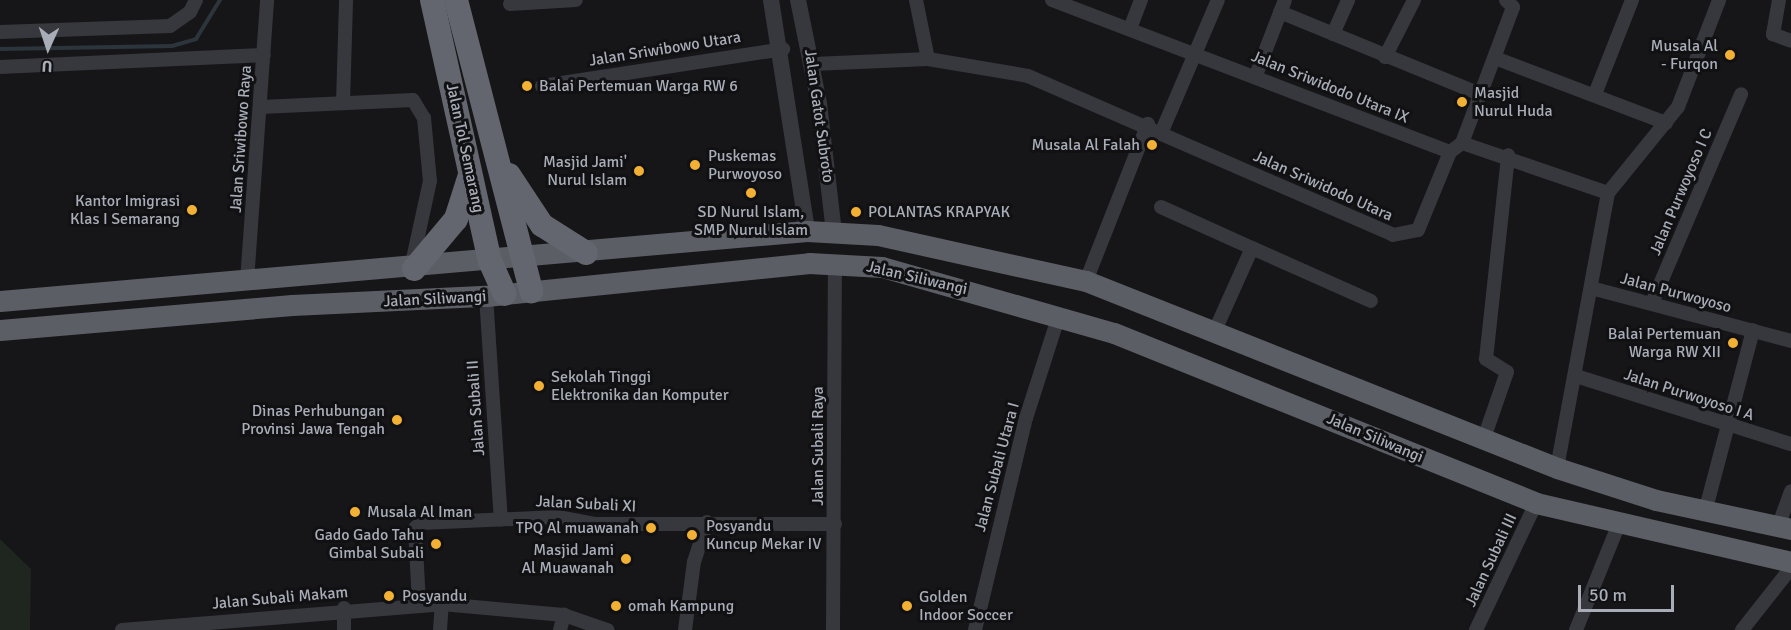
<!DOCTYPE html>
<html>
<head>
<meta charset="utf-8">
<style>
	body { margin:0 }
	#map { position:relative; width:1791px; height:630px; overflow:hidden; background:#161618; font-family:Signika,sans-serif }
	div>[style] { position:absolute }
	.green>* { inset:0; background:#1e261f }
	.stream>* { height:4px; margin:-2px; padding:0 2px; transform-origin:2px; border-radius:2px; background:#2c353c }
	.minor>* { height:14px; margin:-7px; padding:0 7px; transform-origin:7px; border-radius:7px; background:#37383d }
	.tertiary>* { height:16px; margin:-8px; padding:0 8px; transform-origin:8px; border-radius:8px; background:#37383d }
	.trunk>* { height:21px; margin:-10.5px; padding:0 10.5px; transform-origin:10.5px; border-radius:10.5px; background:#5b5e65 }
	.motorway>* { height:24px; margin:-12px; padding:0 12px; transform-origin:12px; border-radius:12px; background:#63666e }
	.dots>* { width:16px; height:16px; translate:-50% -50%; box-sizing:border-box; border:3px solid #111113; border-radius:50% }
	span { translate:-50% -50%; white-space:nowrap; text-align:center; line-height:1.15; -webkit-text-stroke:6px #111113; paint-order:stroke }
	.poi-label { font-size:16px; color:#a8adb8 }
	.right { translate:-100% -50%; text-align:right }
	.left { translate:0 -50%; text-align:left }
	.street-label { font-size:16px; color:#a8adb8 }
	.north { position:absolute; left:18px; top:18px; width:60px; height:60px; -webkit-text-stroke:4px #111113; paint-order:stroke; rotate:183deg; font-size:16px; font-weight:700; line-height:24px; text-align:center; color:#a8adb8 }
	.north::after { content:''; display:block; margin:auto; width:21px; height:27px; background:#a8adb8; clip-path:polygon(50% 0,100% 100%,50% 72%,0 100%) }
	.scale { position:absolute; left:1578px; top:585px; width:96px; height:27px; box-sizing:border-box; border:3px solid #a8adb8; border-top:0; padding-left:8px; font-size:18px; line-height:21px; white-space:nowrap; color:#a8adb8; -webkit-text-stroke:4px #111113; paint-order:stroke }
</style>
</head>
<body>
<div id="map">
	<div class="green">
		<i style="clip-path:polygon(0 539px,31px 569px,30px 630px,0 630px)"></i>
	</div>
	<div class="stream">
		<i style="left:0;top:49px;width:172px;rotate:-1deg"></i>
		<i style="left:172px;top:46px;width:25px;rotate:-16deg"></i>
		<i style="left:196px;top:39px;width:46px;rotate:-58.4deg"></i>
	</div>
	<div class="minor">
		<i style="left:916px;top:0;width:60px;rotate:78.5deg"></i>
		<i style="left:1052px;top:0;width:426px;rotate:20.9deg"></i>
		<i style="left:1779px;top:0;width:35px;rotate:100deg"></i>
		<i style="left:1773px;top:34px;width:19px;rotate:21deg"></i>
		<i style="left:510px;top:4px;width:66px;rotate:-3.5deg"></i>
		<i style="left:1280px;top:12px;width:218px;rotate:22.3deg"></i>
		<i style="left:1131px;top:26px;width:28px;rotate:-69deg"></i>
		<i style="left:0;top:32px;width:170px;rotate:-2deg"></i>
		<i style="left:170px;top:26px;width:24px;rotate:-35deg"></i>
		<i style="left:190px;top:12px;width:13px;rotate:-63deg"></i>
		<i style="left:1333px;top:34px;width:37px;rotate:-66deg"></i>
		<i style="left:1385px;top:57px;width:64px;rotate:-63deg"></i>
		<i style="left:1495px;top:58px;width:183px;rotate:20.8deg"></i>
		<i style="left:813px;top:64px;width:115px;rotate:-2.5deg"></i>
		<i style="left:928px;top:59px;width:101px;rotate:9.6deg"></i>
		<i style="left:1028px;top:76px;width:398px;rotate:23.5deg"></i>
		<i style="left:1393px;top:235px;width:25px;rotate:-11deg"></i>
		<i style="left:1418px;top:230px;width:84px;rotate:-67.7deg"></i>
		<i style="left:1450px;top:152px;width:15px;rotate:-37deg"></i>
		<i style="left:1462px;top:143px;width:154px;rotate:18.9deg"></i>
		<i style="left:0;top:67px;width:264px;rotate:-2.6deg"></i>
		<i style="left:1256px;top:75px;width:80px;rotate:-68.9deg"></i>
		<i style="left:542px;top:86px;width:244px;rotate:-8.7deg"></i>
		<i style="left:1595px;top:94px;width:101px;rotate:-68.5deg"></i>
		<i style="left:343px;top:103px;width:103px;rotate:-88.3deg"></i>
		<i style="left:261px;top:107px;width:152px;rotate:-2.6deg"></i>
		<i style="left:413px;top:100px;width:21px;rotate:59deg"></i>
		<i style="left:424px;top:118px;width:63px;rotate:84.6deg"></i>
		<i style="left:430px;top:181px;width:89px;rotate:102.3deg"></i>
		<i style="left:1162px;top:131px;width:142px;rotate:-66.9deg"></i>
		<i style="left:1462px;top:143px;width:145px;rotate:-69.4deg"></i>
		<i style="left:1513px;top:7px;width:10px;rotate:-135deg"></i>
		<i style="left:1608px;top:193px;width:111px;rotate:-50.9deg"></i>
		<i style="left:1678px;top:107px;width:115px;rotate:-69deg"></i>
		<i style="left:1161px;top:207px;width:100px;rotate:24.3deg"></i>
		<i style="left:1252px;top:248px;width:88px;rotate:114.2deg"></i>
		<i style="left:1252px;top:248px;width:130px;rotate:24deg"></i>
		<i style="left:247px;top:281px;width:282px;rotate:-85.9deg"></i>
		<i style="left:1086px;top:281px;width:169px;rotate:-68.5deg"></i>
		<i style="left:1591px;top:288px;width:207px;rotate:14.8deg"></i>
		<i style="left:486px;top:296px;width:224px;rotate:86.2deg"></i>
		<i style="left:1652px;top:303px;width:227px;rotate:-66.9deg"></i>
		<i style="left:1576px;top:376px;width:225px;rotate:17.6deg"></i>
		<i style="left:1483px;top:441px;width:73px;rotate:-70.8deg"></i>
		<i style="left:1507px;top:372px;width:25px;rotate:-148deg"></i>
		<i style="left:1486px;top:359px;width:205px;rotate:-83.8deg"></i>
		<i style="left:1557px;top:468px;width:280px;rotate:-79.5deg"></i>
		<i style="left:1705px;top:512px;width:188px;rotate:-75.2deg"></i>
		<i style="left:1778px;top:527px;width:38px;rotate:-70deg"></i>
		<i style="left:419px;top:604px;width:76px;rotate:-93deg"></i>
		<i style="left:415px;top:528px;width:8px;rotate:-40deg"></i>
		<i style="left:421px;top:523px;width:138px;rotate:-2.5deg"></i>
		<i style="left:559px;top:517px;width:36px;rotate:11deg"></i>
		<i style="left:594px;top:524px;width:241px"></i>
		<i style="left:344px;top:608px;width:22px;rotate:90deg"></i>
		<i style="left:122px;top:630px;width:321px;rotate:-4.6deg"></i>
		<i style="left:442px;top:604px;width:122px;rotate:5.2deg"></i>
		<i style="left:564px;top:615px;width:46px;rotate:19.2deg"></i>
		<i style="left:440px;top:630px;width:26px;rotate:-86deg"></i>
		<i style="left:560px;top:630px;width:16px;rotate:-75deg"></i>
		<i style="left:685px;top:630px;width:69px;rotate:-82.5deg"></i>
		<i style="left:694px;top:562px;width:42px;rotate:-72deg"></i>
		<i style="left:833px;top:630px;width:368px;rotate:-89.7deg"></i>
		<i style="left:975px;top:630px;width:218px;rotate:-76.5deg"></i>
		<i style="left:1026px;top:418px;width:108px;rotate:-72.2deg"></i>
		<i style="left:1476px;top:630px;width:140px;rotate:-64.7deg"></i>
		<i style="left:1576px;top:630px;width:112px;rotate:-68deg"></i>
		<i style="left:1742px;top:630px;width:79px;rotate:-51.7deg"></i>
	</div>
	<div class="tertiary">
		<i style="left:771px;top:0;width:234px;rotate:81.1deg"></i>
		<i style="left:798px;top:0;width:105px;rotate:78.5deg"></i>
		<i style="left:819px;top:103px;width:130px;rotate:83.4deg"></i>
	</div>
	<div class="trunk">
		<i style="left:0;top:301px;width:810px;rotate:-4.96deg"></i>
		<i style="left:807px;top:231px;width:71px;rotate:3.2deg"></i>
		<i style="left:878px;top:235px;width:213px;rotate:12.5deg"></i>
		<i style="left:1086px;top:281px;width:507px;rotate:21.65deg"></i>
		<i style="left:1557px;top:468px;width:104px;rotate:17.9deg"></i>
		<i style="left:1656px;top:500px;width:138px;rotate:12.1deg"></i>
		<i style="left:0;top:330px;width:293px;rotate:-4.9deg"></i>
		<i style="left:292px;top:305px;width:194px;rotate:-2.7deg"></i>
		<i style="left:486px;top:296px;width:325px;rotate:-5.8deg"></i>
		<i style="left:809px;top:263px;width:73px;rotate:3.1deg"></i>
		<i style="left:882px;top:267px;width:241px;rotate:15.9deg"></i>
		<i style="left:1114px;top:333px;width:455px;rotate:21.9deg"></i>
		<i style="left:1536px;top:503px;width:262px;rotate:13deg"></i>
	</div>
	<div class="motorway">
		<i style="left:432px;top:0;width:267px;rotate:77.5deg"></i>
		<i style="left:490px;top:261px;width:36px;rotate:66deg"></i>
		<i style="left:456px;top:0;width:301px;rotate:75.5deg"></i>
		<i style="left:509px;top:175px;width:60px;rotate:56.6deg"></i>
		<i style="left:542px;top:225px;width:52px;rotate:32.5deg"></i>
		<i style="left:414px;top:269px;width:65px;rotate:-50deg"></i>
		<i style="left:456px;top:219px;width:43px;rotate:-72.4deg"></i>
	</div>
	<div class="dots">
		<i style="left:1730px;top:55px;background:#f2b134"></i>
		<i style="left:527px;top:86px;background:#f2b134"></i>
		<i style="left:1462px;top:102px;background:#f2b134"></i>
		<i style="left:1152px;top:145px;background:#f2b134"></i>
		<i style="left:695px;top:165px;background:#f2b134"></i>
		<i style="left:639px;top:171px;background:#f2b134"></i>
		<i style="left:751px;top:193px;background:#f2b134"></i>
		<i style="left:192px;top:210px;background:#f2b134"></i>
		<i style="left:856px;top:212px;background:#f2b134"></i>
		<i style="left:1733px;top:343px;background:#f2b134"></i>
		<i style="left:539px;top:386px;background:#f2b134"></i>
		<i style="left:397px;top:420px;background:#f2b134"></i>
		<i style="left:355px;top:512px;background:#f2b134"></i>
		<i style="left:651px;top:528px;background:#f2b134"></i>
		<i style="left:692px;top:535px;background:#f2b134"></i>
		<i style="left:436px;top:544px;background:#f2b134"></i>
		<i style="left:626px;top:559px;background:#f2b134"></i>
		<i style="left:389px;top:596px;background:#f2b134"></i>
		<i style="left:616px;top:606px;background:#f2b134"></i>
		<i style="left:907px;top:606px;background:#f2b134"></i>
	</div>
	<div class="poi-label">
		<span class="right" style="left:1718px;top:55px">Musala Al<br>- Furqon</span>
		<span class="left" style="left:539px;top:86px">Balai Pertemuan Warga RW 6</span>
		<span class="left" style="left:1474px;top:102px">Masjid<br>Nurul Huda</span>
		<span class="right" style="left:1140px;top:145px">Musala Al Falah</span>
		<span class="left" style="left:708px;top:165px">Puskemas<br>Purwoyoso</span>
		<span class="right" style="left:627px;top:171px">Masjid Jami'<br>Nurul Islam</span>
		<span class="right" style="left:180px;top:210px">Kantor Imigrasi<br>Klas I Semarang</span>
		<span style="left:751px;top:221px">SD Nurul Islam,<br>SMP Nurul Islam</span>
		<span class="left" style="left:868px;top:212px">POLANTAS KRAPYAK</span>
		<span class="right" style="left:1721px;top:343px">Balai Pertemuan<br>Warga RW XII</span>
		<span class="left" style="left:551px;top:386px">Sekolah Tinggi<br>Elektronika dan Komputer</span>
		<span class="right" style="left:385px;top:420px">Dinas Perhubungan<br>Provinsi Jawa Tengah</span>
		<span class="left" style="left:367px;top:512px">Musala Al Iman</span>
		<span class="left" style="left:706px;top:535px">Posyandu<br>Kuncup Mekar IV</span>
		<span class="right" style="left:639px;top:528px">TPQ Al muawanah</span>
		<span class="right" style="left:424px;top:544px">Gado Gado Tahu<br>Gimbal Subali</span>
		<span class="right" style="left:614px;top:559px">Masjid Jami<br>Al Muawanah</span>
		<span class="left" style="left:402px;top:596px">Posyandu</span>
		<span class="left" style="left:919px;top:606px">Golden<br>Indoor Soccer</span>
		<span class="left" style="left:628px;top:606px">omah Kampung</span>
	</div>
	<div class="street-label">
		<span style="left:665px;top:49px;rotate:-9deg">Jalan Sriwibowo Utara</span>
		<span style="left:1330px;top:87px;rotate:22deg">Jalan Sriwidodo Utara IX</span>
		<span style="left:819px;top:116px;rotate:82deg">Jalan Gatot Subroto</span>
		<span style="left:241px;top:139px;rotate:-86deg">Jalan Sriwibowo Raya</span>
		<span style="left:465px;top:148px;rotate:78deg">Jalan Tol Semarang</span>
		<span style="left:1323px;top:186px;rotate:24deg">Jalan Sriwidodo Utara</span>
		<span style="left:1681px;top:192px;rotate:-67deg">Jalan Purwoyoso I C</span>
		<span style="left:917px;top:278px;rotate:13deg">Jalan Siliwangi</span>
		<span style="left:1676px;top:293px;rotate:15deg">Jalan Purwoyoso</span>
		<span style="left:435px;top:299px;rotate:-3deg">Jalan Siliwangi</span>
		<span style="left:1689px;top:395px;rotate:18deg">Jalan Purwoyoso I A</span>
		<span style="left:476px;top:408px;rotate:-94deg">Jalan Subali II</span>
		<span style="left:1375px;top:438px;rotate:23deg">Jalan Siliwangi</span>
		<span style="left:818px;top:446px;rotate:-90deg">Jalan Subali Raya</span>
		<span style="left:997px;top:467px;rotate:-75deg">Jalan Subali Utara I</span>
		<span style="left:586px;top:504px;rotate:3deg">Jalan Subali XI</span>
		<span style="left:1491px;top:560px;rotate:-65deg">Jalan Subali III</span>
		<span style="left:280px;top:598px;rotate:-5deg">Jalan Subali Makam</span>
	</div>
	<div class="north">U</div>
	<div class="scale">50 m</div>
</div>
</body>
</html>
